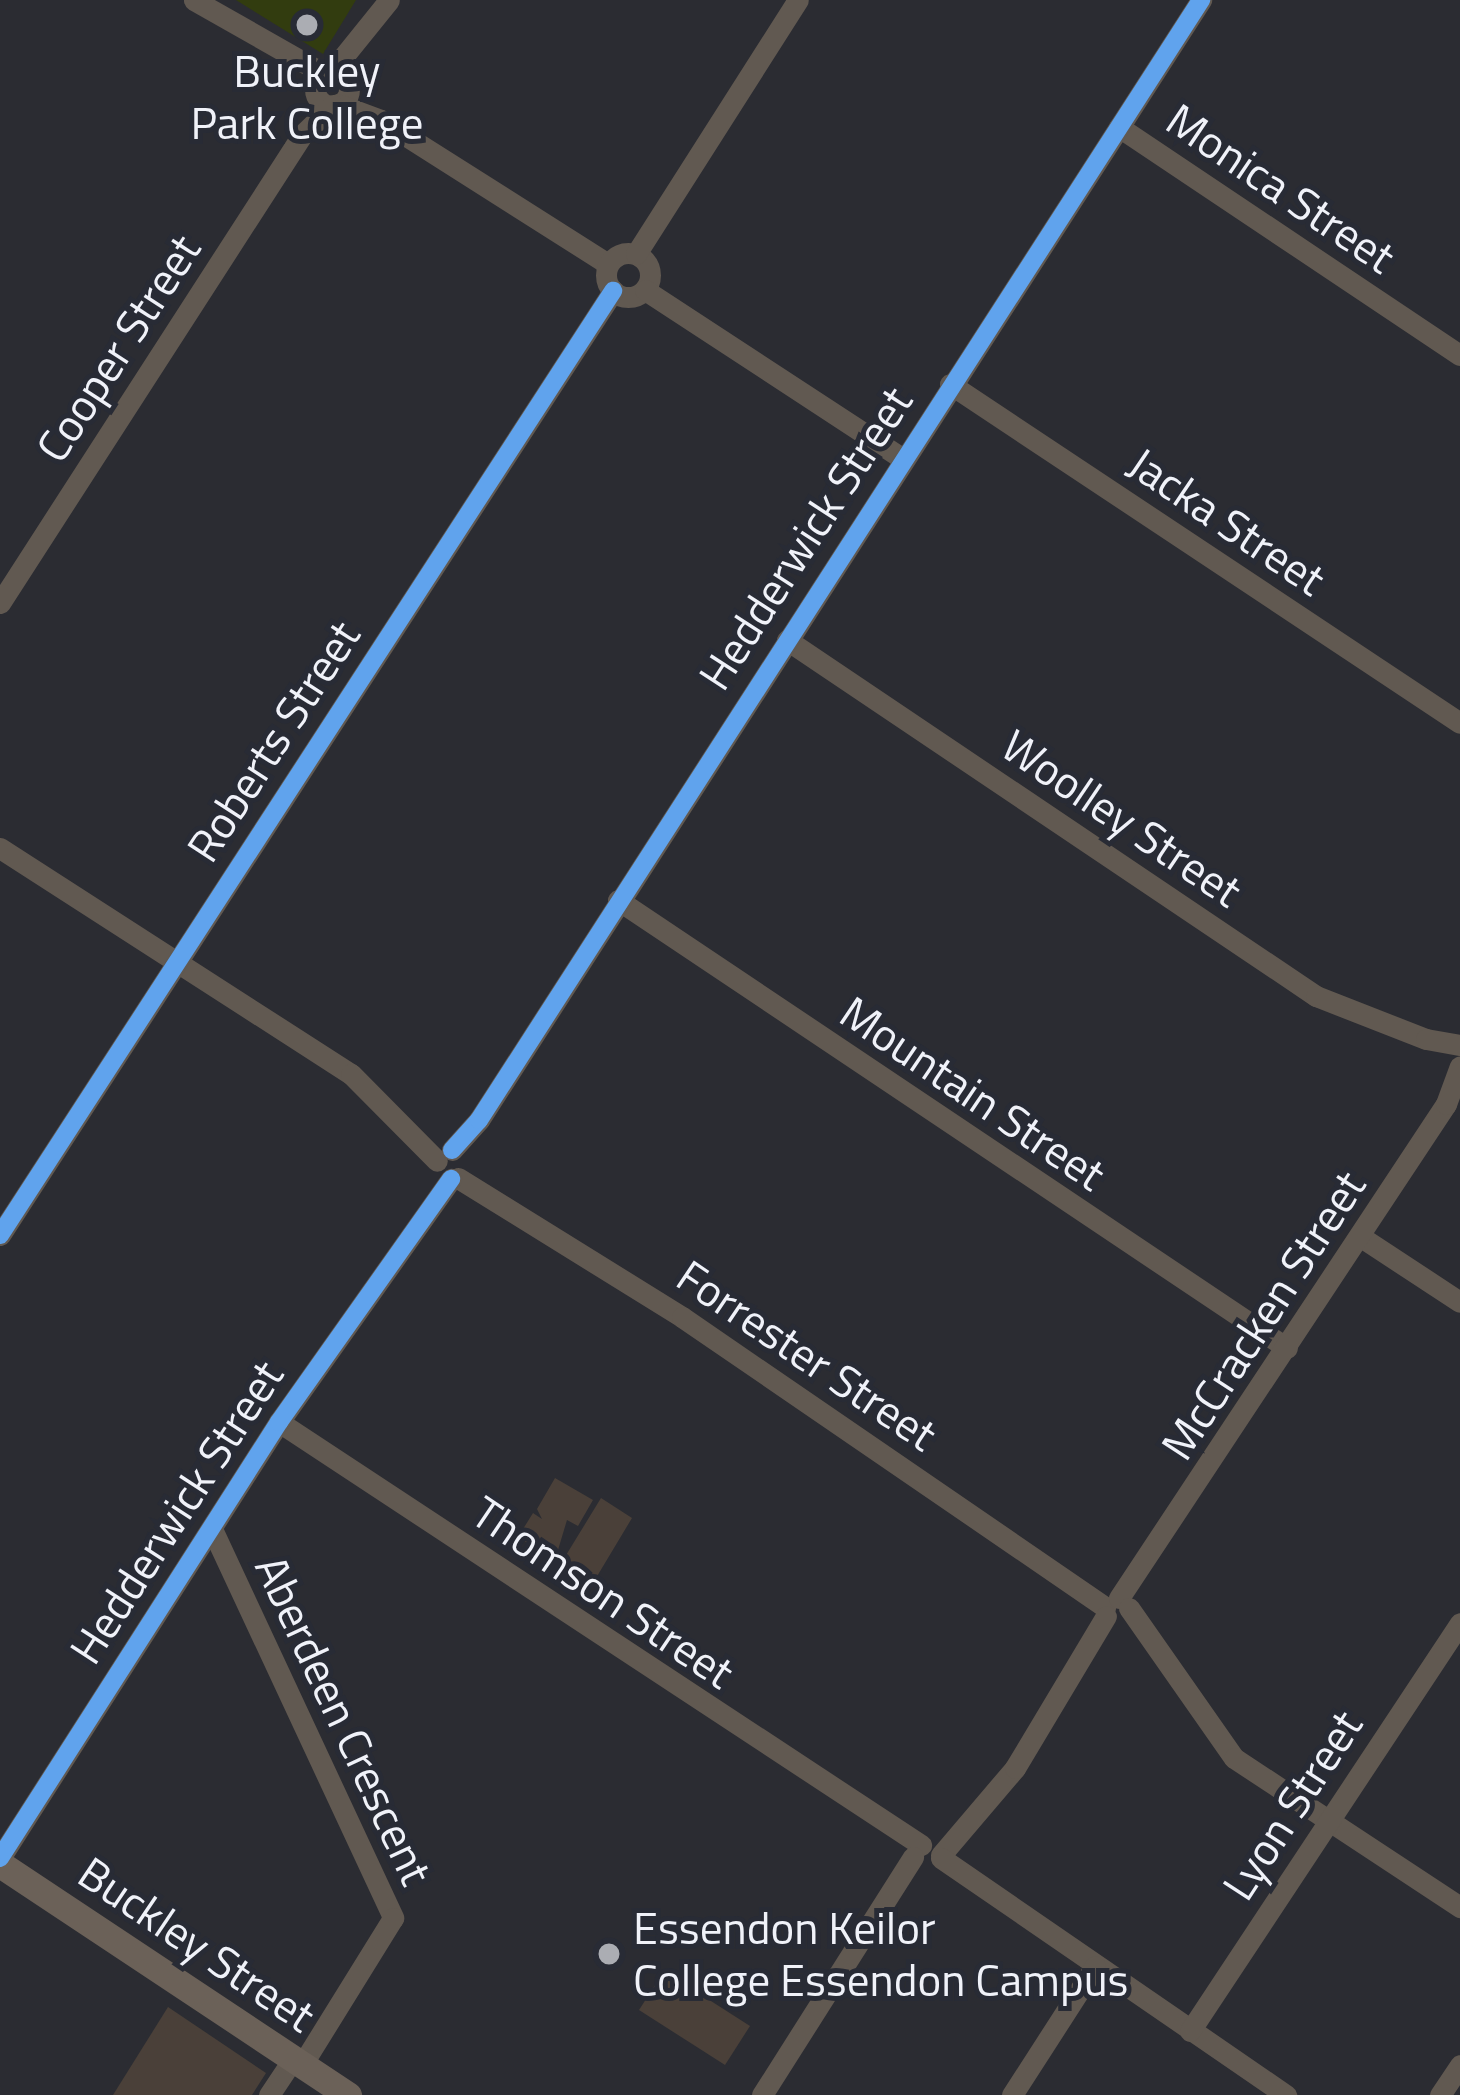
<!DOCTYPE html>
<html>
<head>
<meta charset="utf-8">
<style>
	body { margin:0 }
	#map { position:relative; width:1460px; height:2095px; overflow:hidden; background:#2b2c32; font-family:"Titillium Web",sans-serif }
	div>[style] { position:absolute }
	.green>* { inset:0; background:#323c0f }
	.building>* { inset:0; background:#4a4039 }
	.minor>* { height:21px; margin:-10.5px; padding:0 10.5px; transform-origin:10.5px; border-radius:10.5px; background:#615951 }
	.minor>.ring { margin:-10.5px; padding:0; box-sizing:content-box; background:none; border:21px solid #615951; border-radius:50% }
	.major>* { height:27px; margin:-13.5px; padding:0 13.5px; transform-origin:13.5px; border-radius:13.5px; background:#6b6158 }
	.cycleway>* { height:18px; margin:-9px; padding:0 9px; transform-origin:9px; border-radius:9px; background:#60a3ed }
	.dots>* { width:33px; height:33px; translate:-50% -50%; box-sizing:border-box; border:6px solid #282b35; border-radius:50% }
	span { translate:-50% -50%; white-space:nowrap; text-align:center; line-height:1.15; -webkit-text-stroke:10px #282b35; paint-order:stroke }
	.poi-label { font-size:45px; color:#f0f2f9 }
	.left { translate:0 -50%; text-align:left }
	.street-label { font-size:45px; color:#f0f2f9 }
</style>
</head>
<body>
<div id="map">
	<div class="green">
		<i style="clip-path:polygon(236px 0,356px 0,323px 54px)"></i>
	</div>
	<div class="building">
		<i style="clip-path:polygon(555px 1478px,593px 1500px,578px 1526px,567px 1520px,555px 1560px,518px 1537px,533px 1513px,542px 1519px,537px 1509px)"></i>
		<i style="clip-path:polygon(601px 1498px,632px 1518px,596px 1578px,581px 1569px,577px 1576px,560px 1565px)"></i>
		<i style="clip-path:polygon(664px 1971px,750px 2026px,725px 2065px,639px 2010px)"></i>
		<i style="clip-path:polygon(168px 2007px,266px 2073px,252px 2095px,113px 2095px)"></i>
	</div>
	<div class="minor">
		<i style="left:194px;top:0;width:150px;rotate:29.6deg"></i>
		<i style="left:331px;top:72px;width:92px;rotate:-51.1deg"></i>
		<i class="ring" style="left:315px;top:72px;width:13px;height:13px"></i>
		<i style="left:338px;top:104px;width:46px;rotate:20.4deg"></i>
		<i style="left:381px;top:120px;width:269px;rotate:32.4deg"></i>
		<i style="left:1119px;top:127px;width:410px;rotate:33.8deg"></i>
		<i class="ring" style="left:606px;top:253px;width:23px;height:23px"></i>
		<i style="left:636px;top:254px;width:301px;rotate:-57.5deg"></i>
		<i style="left:645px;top:290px;width:307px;rotate:33.2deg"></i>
		<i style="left:950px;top:384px;width:612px;rotate:33.61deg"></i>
		<i style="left:0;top:603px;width:557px;rotate:-57.17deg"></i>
		<i style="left:302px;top:135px;width:43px;rotate:-44.1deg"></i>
		<i style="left:787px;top:640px;width:638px;rotate:33.94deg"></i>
		<i style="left:1316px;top:996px;width:118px;rotate:21.4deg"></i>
		<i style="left:1426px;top:1039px;width:35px;rotate:10deg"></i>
		<i style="left:0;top:848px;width:417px;rotate:32.8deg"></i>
		<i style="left:351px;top:1074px;width:122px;rotate:45.3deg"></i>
		<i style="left:618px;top:900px;width:805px;rotate:33.81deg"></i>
		<i style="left:452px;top:1150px;width:40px;rotate:-48deg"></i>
		<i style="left:479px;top:1120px;width:1333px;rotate:-57.19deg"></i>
		<i style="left:458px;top:1178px;width:264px;rotate:31.8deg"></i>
		<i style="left:682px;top:1317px;width:513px;rotate:34.43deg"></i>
		<i style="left:0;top:1235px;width:1126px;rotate:-57deg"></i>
		<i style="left:1361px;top:1237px;width:118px;rotate:33.3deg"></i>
		<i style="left:279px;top:1422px;width:769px;rotate:33.38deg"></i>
		<i style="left:212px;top:1529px;width:429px;rotate:65deg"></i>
		<i style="left:393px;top:1918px;width:173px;rotate:121.8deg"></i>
		<i style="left:1119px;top:1598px;width:592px;rotate:-56.5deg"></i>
		<i style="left:1446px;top:1104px;width:40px;rotate:-69.8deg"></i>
		<i style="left:1129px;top:1608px;width:183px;rotate:55deg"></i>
		<i style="left:1234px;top:1758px;width:271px;rotate:33.4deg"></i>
		<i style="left:941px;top:1855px;width:114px;rotate:-49.6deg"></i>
		<i style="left:1015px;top:1768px;width:177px;rotate:-59.1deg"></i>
		<i style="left:0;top:1858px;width:518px;rotate:-57.38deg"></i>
		<i style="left:279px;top:1422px;width:298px;rotate:-54.7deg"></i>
		<i style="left:941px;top:1858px;width:419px;rotate:34.5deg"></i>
		<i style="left:1190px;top:2031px;width:489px;rotate:-56.5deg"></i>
		<i style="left:269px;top:2095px;width:43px;rotate:-56.3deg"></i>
		<i style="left:762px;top:2095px;width:282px;rotate:-57.6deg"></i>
		<i style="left:1012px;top:2095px;width:153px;rotate:-57.2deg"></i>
		<i style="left:1440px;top:2095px;width:36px;rotate:-56deg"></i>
	</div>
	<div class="major">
		<i style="left:0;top:1864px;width:418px;rotate:33.6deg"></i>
	</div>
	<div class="cycleway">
		<i style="left:452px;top:1150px;width:40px;rotate:-48deg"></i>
		<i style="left:479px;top:1120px;width:1333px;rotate:-57.19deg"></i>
		<i style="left:0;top:1235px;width:1126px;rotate:-57deg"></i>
		<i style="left:0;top:1858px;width:518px;rotate:-57.38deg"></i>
		<i style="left:279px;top:1422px;width:298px;rotate:-54.7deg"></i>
	</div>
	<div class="dots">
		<i style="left:307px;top:25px;background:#abadb3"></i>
		<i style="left:609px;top:1954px;background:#abadb3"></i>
	</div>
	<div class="poi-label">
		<span style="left:307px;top:97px">Buckley<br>Park College</span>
		<span class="left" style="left:633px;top:1954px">Essendon Keilor<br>College Essendon Campus</span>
	</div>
	<div class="street-label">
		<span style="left:1281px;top:188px;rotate:34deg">Monica Street</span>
		<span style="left:118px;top:348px;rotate:-57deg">Cooper Street</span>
		<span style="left:1227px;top:521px;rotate:34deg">Jacka Street</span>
		<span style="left:805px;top:538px;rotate:-57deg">Hedderwick Street</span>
		<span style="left:273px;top:741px;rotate:-57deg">Roberts Street</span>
		<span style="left:1122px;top:818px;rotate:34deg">Woolley Street</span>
		<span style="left:973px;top:1093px;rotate:34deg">Mountain Street</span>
		<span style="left:1263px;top:1315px;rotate:-57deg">McCracken Street</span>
		<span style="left:807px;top:1355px;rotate:34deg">Forrester Street</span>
		<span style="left:176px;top:1512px;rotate:-57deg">Hedderwick Street</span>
		<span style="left:603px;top:1592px;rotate:34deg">Thomson Street</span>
		<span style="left:344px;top:1720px;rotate:65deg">Aberdeen Crescent</span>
		<span style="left:1292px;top:1805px;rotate:-57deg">Lyon Street</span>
		<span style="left:197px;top:1944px;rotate:34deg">Buckley Street</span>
	</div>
</div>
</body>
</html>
